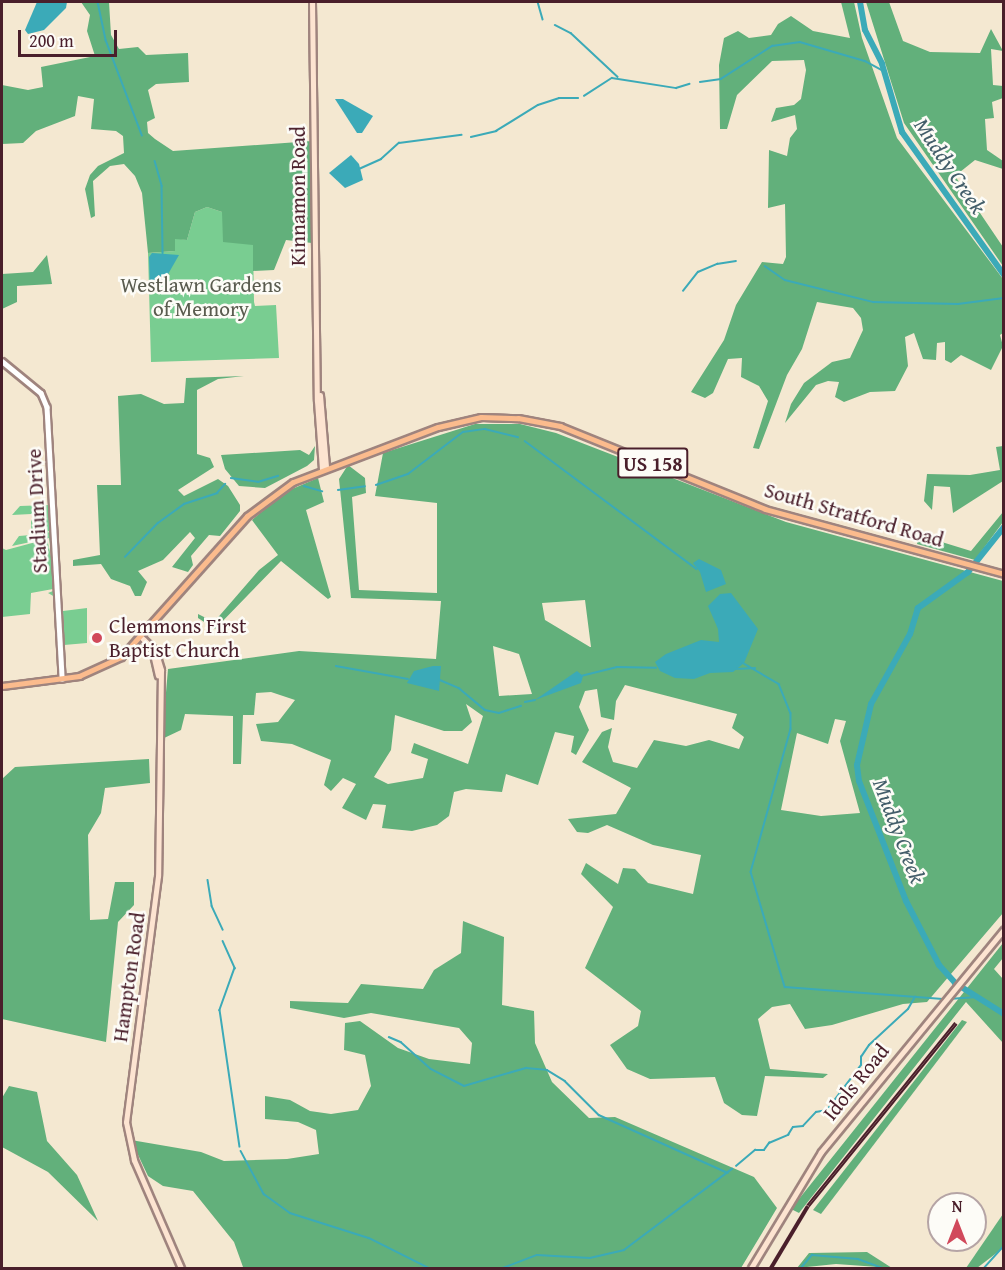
<!DOCTYPE html>
<html>
<head>
<meta charset="utf-8">
<style>
	body { margin:0 }
	#map { position:relative; width:1005px; height:1270px; overflow:hidden; background:#f4e8d1; font-family:"Gentium Book Plus",serif }
	div>[style] { position:absolute }
	.green>* { inset:0; background:#79cd91 }
	.forest>* { inset:0; background:#62b07b }
	.water>* { inset:0; background:#3baab8 }
	.stream>* { height:1.5px; margin:-0.75px; padding:0 0.75px; transform-origin:0.75px; border-radius:0.75px; background:#3baab8 }
	.river>* { height:6px; margin:-3px; padding:0 3px; transform-origin:3px; border-radius:3px; background:#3baab8 }
	.roads { filter:drop-shadow(2px 0 #9f847e) drop-shadow(-2px 0 #9f847e) drop-shadow(0 2px #9f847e) drop-shadow(0 -2px #9f847e) }
	.tertiary>* { height:4.5px; margin:-2.25px; padding:0 2.25px; transform-origin:2.25px; border-radius:2.25px; background:#fff }
	.secondary>* { height:5px; margin:-2.5px; padding:0 2.5px; transform-origin:2.5px; border-radius:2.5px; background:#fde4d1 }
	.primary>* { height:5px; margin:-2.5px; padding:0 2.5px; transform-origin:2.5px; border-radius:2.5px; background:#fbbb8d }
	.rail>* { height:4px; margin-top:-2px; transform-origin:0; background:repeating-linear-gradient(90deg,#fdfcf7 0 4.5px,#4a1f2b 0 9px); box-sizing:border-box; border-block:2px solid #4a1f2b }
	.dots>* { width:16px; height:16px; translate:-50% -50%; box-sizing:border-box; border:3px solid #fdfcf7; border-radius:50% }
	span { translate:-50% -50%; white-space:nowrap; text-align:center; line-height:1.15; -webkit-text-stroke:5px #fdfcf7; paint-order:stroke }
	.shield-label span { padding:2px 4px; background:#fdfcf7; border:2px solid; border-radius:4px; -webkit-text-stroke-width:0 }
	.shield-label { font-size:20px; color:#4a1f2b; font-weight:700 }
	.street-label { font-size:21px; color:#4a1f2b }
	.park-label { font-size:21px; color:#5a5c4f }
	.poi-label { font-size:21px; color:#4a1f2b }
	.left { translate:0 -50%; text-align:left }
	.water-label { font-size:22px; color:#435e6a; font-style:italic }
	.frame { position:absolute; inset:0; border:3px solid #4a1f2b; pointer-events:none }
	.north { position:absolute; left:927px; top:1192px; width:60px; height:60px; box-sizing:border-box; background:#fdfcf7; border:2px solid #b5a4a5; border-radius:50%; rotate:0deg; font-size:16px; font-weight:700; line-height:24px; text-align:center; color:#4a1f2b }
	.north::after { content:''; display:block; margin:auto; width:21px; height:27px; background:#d1495b; clip-path:polygon(50% 0,100% 100%,50% 72%,0 100%) }
	.scale { position:absolute; left:18px; top:30px; width:99px; height:27px; box-sizing:border-box; border:3px solid #4a1f2b; border-top:0; padding-left:8px; font-size:18px; line-height:21px; white-space:nowrap; color:#4a1f2b; -webkit-text-stroke:4px #fdfcf7; paint-order:stroke }
</style>
</head>
<body>
<div id="map">
	<div class="green">
		<i style="clip-path:polygon(207px 207px,222px 212px,253px 244px,254px 302px,255px 306px,276px 305px,279px 358px,151px 362px,148px 253px,175px 251px,175px 238px,187px 240px,195px 212px)"></i>
		<i style="clip-path:polygon(49px 505px,51px 530px,47px 532px,51px 533px,55px 597px,48px 593px,53px 591px,53px 589px,31px 593px,30px 614px,2px 617px,2px 548px,6px 550px,47px 539px,52px 561px,49px 538px,12px 546px,19px 536px,31px 535px,31px 519px,33px 524px,36px 523px,33px 517px,38px 518px,40px 524px,43px 519px,31px 514px,12px 515px,20px 506px)"></i>
		<i style="clip-path:polygon(87px 608px,87px 643px,64px 645px,63px 611px)"></i>
	</div>
	<div class="forest">
		<i style="clip-path:polygon(81px 2px,109px 2px,111px 35px,119px 49px,138px 47px,146px 55px,188px 53px,189px 82px,156px 84px,148px 90px,155px 118px,147px 122px,148px 133px,155px 139px,173px 151px,312px 141px,312px 243px,286px 240px,274px 270px,253px 271px,253px 245px,223px 242px,222px 212px,207px 207px,195px 212px,187px 240px,175px 239px,175px 251px,148px 253px,142px 193px,135px 176px,124px 164px,110px 166px,93px 181px,95px 216px,91px 218px,85px 189px,90px 175px,98px 166px,124px 153px,123px 136px,116px 131px,91px 129px,94px 99px,78px 96px,75px 116px,36px 131px,23px 143px,2px 144px,2px 85px,28px 90px,43px 87px,41px 67px,95px 56px,87px 31px,90px 15px)"></i>
		<i style="clip-path:polygon(841px 2px,854px 2px,862px 38px,897px 138px,1003px 279px,1003px 333px,1000px 335px,1003px 346px,991px 370px,961px 355px,951px 363px,945px 360px,945px 342px,937px 343px,936px 360px,923px 359px,914px 333px,905px 337px,908px 366px,895px 391px,870px 392px,844px 402px,835px 397px,839px 382px,828px 381px,816px 385px,785px 423px,791px 404px,804px 383px,832px 362px,850px 358px,863px 330px,861px 318px,853px 308px,817px 302px,802px 349px,787px 375px,759px 449px,753px 448px,768px 401px,759px 386px,741px 377px,742px 358px,728px 359px,713px 393px,705px 398px,691px 392px,724px 340px,736px 305px,762px 262px,783px 264px,786px 257px,785px 204px,768px 208px,769px 150px,787px 156px,790px 138px,797px 129px,795px 115px,771px 122px,776px 108px,794px 105px,801px 99px,806px 70px,804px 60px,772px 61px,737px 95px,727px 129px,720px 129px,719px 65px,724px 38px,738px 31px,749px 38px,771px 35px,778px 24px,791px 16px,813px 31px,850px 38px)"></i>
		<i style="clip-path:polygon(866px 2px,889px 2px,903px 41px,930px 52px,980px 53px,991px 29px,1003px 51px,991px 49px,993px 85px,1003px 86px,1003px 98px,992px 102px,994px 118px,985px 119px,987px 150px,1003px 161px,1003px 169px,975px 160px,955px 176px,1003px 247px,1003px 266px,904px 123px)"></i>
		<i style="clip-path:polygon(47px 255px,52px 284px,17px 286px,17px 302px,2px 309px,2px 274px,33px 272px)"></i>
		<i style="clip-path:polygon(244px 376px,218px 379px,197px 390px,197px 454px,210px 458px,214px 467px,178px 490px,184px 496px,218px 479px,228px 486px,240px 505px,240px 511px,220px 536px,209px 535px,191px 556px,193px 565px,188px 572px,172px 567px,195px 538px,190px 532px,163px 560px,138px 571px,147px 582px,141px 596px,135px 596px,130px 586px,111px 579px,101px 564px,73px 566px,73px 560px,100px 555px,97px 485px,121px 485px,118px 396px,141px 394px,164px 404px,184px 403px,186px 378px)"></i>
		<i style="clip-path:polygon(evenodd,475px 424px,520px 424px,556px 433px,786px 522px,1003px 581px,1003px 913px,927px 1002px,903px 1004px,832px 1025px,805px 1029px,790px 1004px,772px 1007px,758px 1019px,770px 1069px,828px 1074px,823px 1078px,765px 1076px,757px 1116px,742px 1115px,724px 1103px,715px 1077px,650px 1079px,627px 1069px,610px 1045px,638px 1026px,641px 1011px,585px 968px,613px 907px,581px 874px,586px 863px,618px 884px,623px 868px,635px 869px,648px 883px,693px 894px,701px 855px,653px 845px,607px 825px,588px 833px,577px 832px,568px 819px,616px 814px,631px 788px,582px 762px,602px 732px,612px 728px,608px 747px,613px 762px,637px 768px,654px 740px,686px 746px,709px 740px,739px 749px,744px 737px,732px 728px,737px 714px,625px 685px,616px 701px,614px 720px,601px 717px,597px 689px,585px 691px,579px 707px,589px 730px,576px 755px,571px 752px,574px 736px,555px 732px,538px 785px,506px 774px,502px 792px,466px 789px,454px 792px,449px 816px,437px 825px,412px 831px,382px 828px,386px 805px,373px 804px,366px 820px,342px 808px,356px 784px,343px 778px,331px 791px,324px 785px,331px 760px,292px 744px,261px 741px,256px 724px,278px 722px,295px 700px,271px 692px,256px 693px,254px 715px,243px 715px,241px 764px,233px 764px,233px 716px,185px 714px,181px 730px,162px 739px,168px 669px,299px 651px,436px 659px,441px 601px,351px 598px,339px 479px,348px 465px,365px 478px,366px 493px,352px 497px,359px 590px,437px 593px,437px 503px,375px 496px,383px 453px,475px 424px,585px 600px,591px 647px,590px 647px,545px 620px,542px 603px,585px 600px,475px 424px,493px 646px,519px 654px,532px 694px,499px 696px,493px 646px,475px 424px,466px 704px,483px 716px,468px 764px,414px 743px,411px 753px,428px 759px,423px 778px,388px 784px,374px 777px,391px 750px,395px 715px,444px 731px,462px 731px,472px 722px,466px 704px,475px 424px,835px 719px,846px 721px,840px 741px,860px 813px,821px 816px,781px 810px,797px 733px,828px 744px,835px 719px)"></i>
		<i style="clip-path:polygon(315px 446px,314px 460px,307px 466px,265px 488px,239px 486px,225px 469px,221px 455px,300px 450px,309px 455px)"></i>
		<i style="clip-path:polygon(1003px 446px,1003px 481px,953px 513px,950px 487px,934px 486px,932px 510px,924px 501px,927px 474px,970px 475px,1000px 470px,996px 447px)"></i>
		<i style="clip-path:polygon(318px 478px,324px 502px,306px 510px,331px 597px,328px 599px,281px 561px,215px 629px,198px 618px,198px 614px,214px 622px,259px 570px,278px 555px,252px 520px,285px 492px)"></i>
		<i style="clip-path:polygon(1003px 512px,1003px 522px,975px 560px,917px 544px,919px 535px,971px 551px)"></i>
		<i style="clip-path:polygon(149px 759px,150px 783px,105px 788px,101px 813px,88px 835px,90px 920px,108px 919px,115px 882px,134px 882px,134px 905px,118px 922px,106px 1042px,2px 1019px,2px 779px,15px 767px)"></i>
		<i style="clip-path:polygon(463px 921px,504px 937px,502px 1005px,534px 1011px,535px 1043px,552px 1082px,589px 1118px,615px 1117px,754px 1177px,777px 1208px,741px 1268px,243px 1267px,234px 1242px,193px 1191px,163px 1186px,148px 1176px,131px 1140px,201px 1152px,224px 1161px,287px 1159px,319px 1154px,316px 1130px,298px 1122px,265px 1119px,265px 1096px,290px 1100px,310px 1111px,331px 1114px,358px 1110px,371px 1086px,365px 1055px,344px 1050px,345px 1023px,360px 1021px,398px 1048px,429px 1059px,470px 1064px,472px 1043px,459px 1028px,371px 1013px,344px 1018px,290px 1008px,290px 1001px,348px 1003px,361px 984px,423px 989px,434px 970px,461px 953px)"></i>
		<i style="clip-path:polygon(1003px 943px,1003px 958px,994px 969px,1003px 979px,1003px 1043px,966px 1002px,799px 1213px,791px 1209px)"></i>
		<i style="clip-path:polygon(962px 1020px,967px 1022px,821px 1214px,813px 1210px)"></i>
		<i style="clip-path:polygon(9px 1086px,37px 1092px,47px 1141px,77px 1175px,98px 1221px,48px 1172px,2px 1147px,2px 1098px)"></i>
		<i style="clip-path:polygon(1003px 1214px,1003px 1248px,977px 1268px,966px 1268px)"></i>
		<i style="clip-path:polygon(867px 1252px,892px 1268px,836px 1264px,797px 1268px,809px 1253px)"></i>
	</div>
	<div class="water">
		<i style="clip-path:polygon(37px 2px,67px 2px,66px 8px,44px 30px,28px 34px,25px 30px)"></i>
		<i style="clip-path:polygon(335px 99px,343px 99px,373px 116px,362px 133px,357px 133px)"></i>
		<i style="clip-path:polygon(351px 155px,359px 164px,363px 180px,345px 188px,329px 173px)"></i>
		<i style="clip-path:polygon(152px 253px,179px 255px,167px 276px,150px 290px,149px 257px)"></i>
		<i style="clip-path:polygon(699px 559px,721px 570px,726px 584px,706px 592px,700px 572px,693px 563px)"></i>
		<i style="clip-path:polygon(731px 593px,758px 629px,744px 663px,733px 672px,710px 673px,694px 679px,675px 678px,660px 671px,655px 662px,666px 654px,701px 640px,719px 642px,718px 629px,708px 606px,720px 594px)"></i>
		<i style="clip-path:polygon(433px 666px,441px 666px,439px 691px,407px 683px,414px 671px)"></i>
		<i style="clip-path:polygon(577px 671px,583px 676px,581px 683px,535px 700px)"></i>
	</div>
	<div class="stream">
		<i style="left:98px;top:2px;width:39px;rotate:78deg"></i>
		<i style="left:106px;top:40px;width:102px;rotate:69.2deg"></i>
		<i style="left:538px;top:2px;width:18px;rotate:74deg"></i>
		<i style="left:555px;top:25px;width:18px;rotate:27deg"></i>
		<i style="left:571px;top:33px;width:64px;rotate:43.1deg"></i>
		<i style="left:700px;top:82px;width:21px;rotate:-8deg"></i>
		<i style="left:721px;top:79px;width:61px;rotate:-32.9deg"></i>
		<i style="left:772px;top:46px;width:28px;rotate:-8deg"></i>
		<i style="left:800px;top:42px;width:68px;rotate:16.3deg"></i>
		<i style="left:865px;top:61px;width:21px;rotate:28deg"></i>
		<i style="left:584px;top:96px;width:33px;rotate:-33deg"></i>
		<i style="left:612px;top:78px;width:65px;rotate:8.9deg"></i>
		<i style="left:676px;top:88px;width:14px;rotate:-17deg"></i>
		<i style="left:471px;top:137px;width:26px;rotate:-13deg"></i>
		<i style="left:496px;top:131px;width:49px;rotate:-31.8deg"></i>
		<i style="left:538px;top:105px;width:22px;rotate:-18deg"></i>
		<i style="left:559px;top:98px;width:19px"></i>
		<i style="left:155px;top:161px;width:26px;rotate:74deg"></i>
		<i style="left:162px;top:186px;width:67px;rotate:89.1deg"></i>
		<i style="left:359px;top:169px;width:24px;rotate:-24deg"></i>
		<i style="left:381px;top:159px;width:24px;rotate:-42deg"></i>
		<i style="left:399px;top:143px;width:63px;rotate:-7.4deg"></i>
		<i style="left:765px;top:266px;width:24px;rotate:35deg"></i>
		<i style="left:785px;top:280px;width:91px;rotate:14deg"></i>
		<i style="left:873px;top:302px;width:85px;rotate:1.3deg"></i>
		<i style="left:958px;top:304px;width:46px;rotate:-7.4deg"></i>
		<i style="left:683px;top:291px;width:24px;rotate:-52deg"></i>
		<i style="left:698px;top:272px;width:21px;rotate:-23deg"></i>
		<i style="left:717px;top:264px;width:19px;rotate:-9deg"></i>
		<i style="left:525px;top:441px;width:214px;rotate:36.7deg"></i>
		<i style="left:231px;top:478px;width:27px;rotate:8deg"></i>
		<i style="left:258px;top:482px;width:21px;rotate:-17deg"></i>
		<i style="left:376px;top:485px;width:34px;rotate:-19deg"></i>
		<i style="left:408px;top:474px;width:69px;rotate:-37.4deg"></i>
		<i style="left:463px;top:432px;width:22px;rotate:-8deg"></i>
		<i style="left:485px;top:429px;width:34px;rotate:14deg"></i>
		<i style="left:304px;top:486px;width:19px;rotate:16deg"></i>
		<i style="left:338px;top:490px;width:27px;rotate:-8deg"></i>
		<i style="left:125px;top:557px;width:47px;rotate:-45.9deg"></i>
		<i style="left:158px;top:523px;width:32px;rotate:-36deg"></i>
		<i style="left:184px;top:504px;width:35px;rotate:-18deg"></i>
		<i style="left:217px;top:493px;width:12px;rotate:-48deg"></i>
		<i style="left:743px;top:663px;width:42px;rotate:30.3deg"></i>
		<i style="left:779px;top:684px;width:31px;rotate:68deg"></i>
		<i style="left:791px;top:713px;width:16px;rotate:90deg"></i>
		<i style="left:791px;top:729px;width:148px;rotate:105.6deg"></i>
		<i style="left:751px;top:872px;width:120px;rotate:73.5deg"></i>
		<i style="left:785px;top:987px;width:158px;rotate:4.3deg"></i>
		<i style="left:336px;top:666px;width:73px;rotate:10.2deg"></i>
		<i style="left:736px;top:669px;width:19px;rotate:-3deg"></i>
		<i style="left:581px;top:676px;width:37px;rotate:-14deg"></i>
		<i style="left:617px;top:667px;width:39px;rotate:1deg"></i>
		<i style="left:440px;top:680px;width:21px;rotate:23deg"></i>
		<i style="left:459px;top:688px;width:34px;rotate:40deg"></i>
		<i style="left:485px;top:710px;width:14px;rotate:12deg"></i>
		<i style="left:499px;top:713px;width:23px;rotate:-18deg"></i>
		<i style="left:525px;top:702px;width:10px;rotate:-11deg"></i>
		<i style="left:208px;top:880px;width:26px;rotate:81deg"></i>
		<i style="left:212px;top:906px;width:26px;rotate:65deg"></i>
		<i style="left:223px;top:941px;width:30px;rotate:66deg"></i>
		<i style="left:235px;top:968px;width:45px;rotate:109.7deg"></i>
		<i style="left:220px;top:1010px;width:138px;rotate:81.7deg"></i>
		<i style="left:948px;top:999px;width:26px;rotate:-4deg"></i>
		<i style="left:389px;top:1037px;width:13px;rotate:23deg"></i>
		<i style="left:401px;top:1042px;width:40px;rotate:42deg"></i>
		<i style="left:431px;top:1069px;width:37px;rotate:27deg"></i>
		<i style="left:464px;top:1086px;width:65px;rotate:-16.2deg"></i>
		<i style="left:526px;top:1068px;width:21px;rotate:5deg"></i>
		<i style="left:547px;top:1070px;width:21px;rotate:31deg"></i>
		<i style="left:565px;top:1081px;width:48px;rotate:45deg"></i>
		<i style="left:599px;top:1115px;width:141px;rotate:24.2deg"></i>
		<i style="left:241px;top:1151px;width:49px;rotate:61.9deg"></i>
		<i style="left:264px;top:1194px;width:32px;rotate:36deg"></i>
		<i style="left:290px;top:1213px;width:83px;rotate:17.6deg"></i>
		<i style="left:369px;top:1238px;width:67px;rotate:26.6deg"></i>
		<i style="left:736px;top:1166px;width:25px;rotate:-40deg"></i>
		<i style="left:755px;top:1150px;width:9px"></i>
		<i style="left:764px;top:1150px;width:9px;rotate:-54deg"></i>
		<i style="left:769px;top:1143px;width:21px;rotate:-23deg"></i>
		<i style="left:788px;top:1135px;width:9px;rotate:-58deg"></i>
		<i style="left:793px;top:1127px;width:10px;rotate:-6deg"></i>
		<i style="left:803px;top:1126px;width:19px;rotate:-47deg"></i>
		<i style="left:816px;top:1112px;width:11px;rotate:-10deg"></i>
		<i style="left:827px;top:1110px;width:56px;rotate:-52.9deg"></i>
		<i style="left:861px;top:1065px;width:8px;rotate:-90deg"></i>
		<i style="left:861px;top:1057px;width:14px;rotate:-56deg"></i>
		<i style="left:869px;top:1045px;width:53px;rotate:-42.7deg"></i>
		<i style="left:908px;top:1009px;width:14px;rotate:-60deg"></i>
		<i style="left:503px;top:1268px;width:36px;rotate:-21deg"></i>
		<i style="left:537px;top:1255px;width:53px;rotate:3.2deg"></i>
		<i style="left:590px;top:1258px;width:35px;rotate:-13deg"></i>
		<i style="left:624px;top:1250px;width:135px;rotate:-36.9deg"></i>
		<i style="left:801px;top:1268px;width:17px;rotate:-50deg"></i>
		<i style="left:812px;top:1255px;width:46px;rotate:5deg"></i>
		<i style="left:858px;top:1259px;width:27px;rotate:20deg"></i>
		<i style="left:984px;top:1268px;width:30px;rotate:-48deg"></i>
	</div>
	<div class="river">
		<i style="left:860px;top:2px;width:28px;rotate:80deg"></i>
		<i style="left:865px;top:30px;width:38px;rotate:63deg"></i>
		<i style="left:882px;top:64px;width:71px;rotate:73.6deg"></i>
		<i style="left:902px;top:132px;width:176px;rotate:54.5deg"></i>
		<i style="left:1004px;top:527px;width:58px;rotate:128.7deg"></i>
		<i style="left:968px;top:572px;width:62px;rotate:144.2deg"></i>
		<i style="left:918px;top:608px;width:27px;rotate:107deg"></i>
		<i style="left:910px;top:634px;width:80px;rotate:119.1deg"></i>
		<i style="left:871px;top:704px;width:63px;rotate:102.9deg"></i>
		<i style="left:857px;top:765px;width:16px;rotate:83deg"></i>
		<i style="left:859px;top:781px;width:129px;rotate:68.6deg"></i>
		<i style="left:906px;top:901px;width:72px;rotate:62.7deg"></i>
		<i style="left:939px;top:965px;width:24px;rotate:48deg"></i>
		<i style="left:955px;top:983px;width:58px;rotate:32.3deg"></i>
	</div>
	<div class="roads">
		<div class="tertiary">
			<i style="left:2px;top:361px;width:50px;rotate:39.4deg"></i>
			<i style="left:41px;top:393px;width:15px;rotate:67deg"></i>
			<i style="left:47px;top:407px;width:272px;rotate:86.8deg"></i>
		</div>
		<div class="secondary">
			<i style="left:312px;top:2px;width:399px;rotate:89.3deg"></i>
			<i style="left:317px;top:401px;width:68px;rotate:85.8deg"></i>
			<i style="left:320px;top:395px;width:72px;rotate:85.2deg"></i>
			<i style="left:142px;top:638px;width:18px;rotate:43deg"></i>
			<i style="left:155px;top:650px;width:21px;rotate:73deg"></i>
			<i style="left:161px;top:670px;width:206px;rotate:90.8deg"></i>
			<i style="left:158px;top:876px;width:248px;rotate:97.4deg"></i>
			<i style="left:126px;top:1122px;width:39px;rotate:78deg"></i>
			<i style="left:134px;top:1160px;width:118px;rotate:66.5deg"></i>
			<i style="left:144px;top:640px;width:17px;rotate:57deg"></i>
			<i style="left:153px;top:654px;width:22px;rotate:77deg"></i>
			<i style="left:751px;top:1268px;width:135px;rotate:-58.9deg"></i>
			<i style="left:821px;top:1152px;width:288px;rotate:-50.6deg"></i>
		</div>
		<div class="primary">
			<i style="left:2px;top:686px;width:78px;rotate:-7.4deg"></i>
			<i style="left:79px;top:676px;width:46px;rotate:-24.3deg"></i>
			<i style="left:121px;top:657px;width:189px;rotate:-48.2deg"></i>
			<i style="left:247px;top:516px;width:57px;rotate:-36.5deg"></i>
			<i style="left:293px;top:482px;width:155px;rotate:-20.8deg"></i>
			<i style="left:438px;top:427px;width:44px;rotate:-13.1deg"></i>
			<i style="left:481px;top:417px;width:37px;rotate:2deg"></i>
			<i style="left:518px;top:418px;width:43px;rotate:10.8deg"></i>
			<i style="left:560px;top:426px;width:221px;rotate:22deg"></i>
			<i style="left:765px;top:509px;width:248px;rotate:15.2deg"></i>
		</div>
	</div>
	<div class="rail">
		<i style="left:771px;top:1268px;width:72px;rotate:-59.2deg"></i>
		<i style="left:808px;top:1206px;width:235px;rotate:-51deg"></i>
	</div>
	<div class="dots">
		<i style="left:97px;top:638px;background:#d1495b"></i>
	</div>
	<div class="shield-label">
		<span style="left:653px;top:463px">US 158</span>
	</div>
	<div class="street-label">
		<span style="left:298px;top:196px;rotate:-90deg">Kinnamon Road</span>
		<span style="left:37px;top:511px;rotate:-93deg">Stadium Drive</span>
		<span style="left:854px;top:515px;rotate:16deg">South Stratford Road</span>
		<span style="left:129px;top:977px;rotate:-82deg">Hampton Road</span>
		<span style="left:856px;top:1082px;rotate:-51deg">Idols Road</span>
	</div>
	<div class="park-label">
		<span style="left:201px;top:297px">Westlawn Gardens<br>of Memory</span>
	</div>
	<div class="poi-label">
		<span class="left" style="left:109px;top:638px">Clemmons First<br>Baptist Church</span>
	</div>
	<div class="water-label">
		<span style="left:950px;top:166px;rotate:56deg">Muddy Creek</span>
		<span style="left:899px;top:831px;rotate:69deg">Muddy Creek</span>
	</div>
	<div class="frame"></div>
	<div class="north">N</div>
	<div class="scale">200 m</div>
</div>
</body>
</html>
